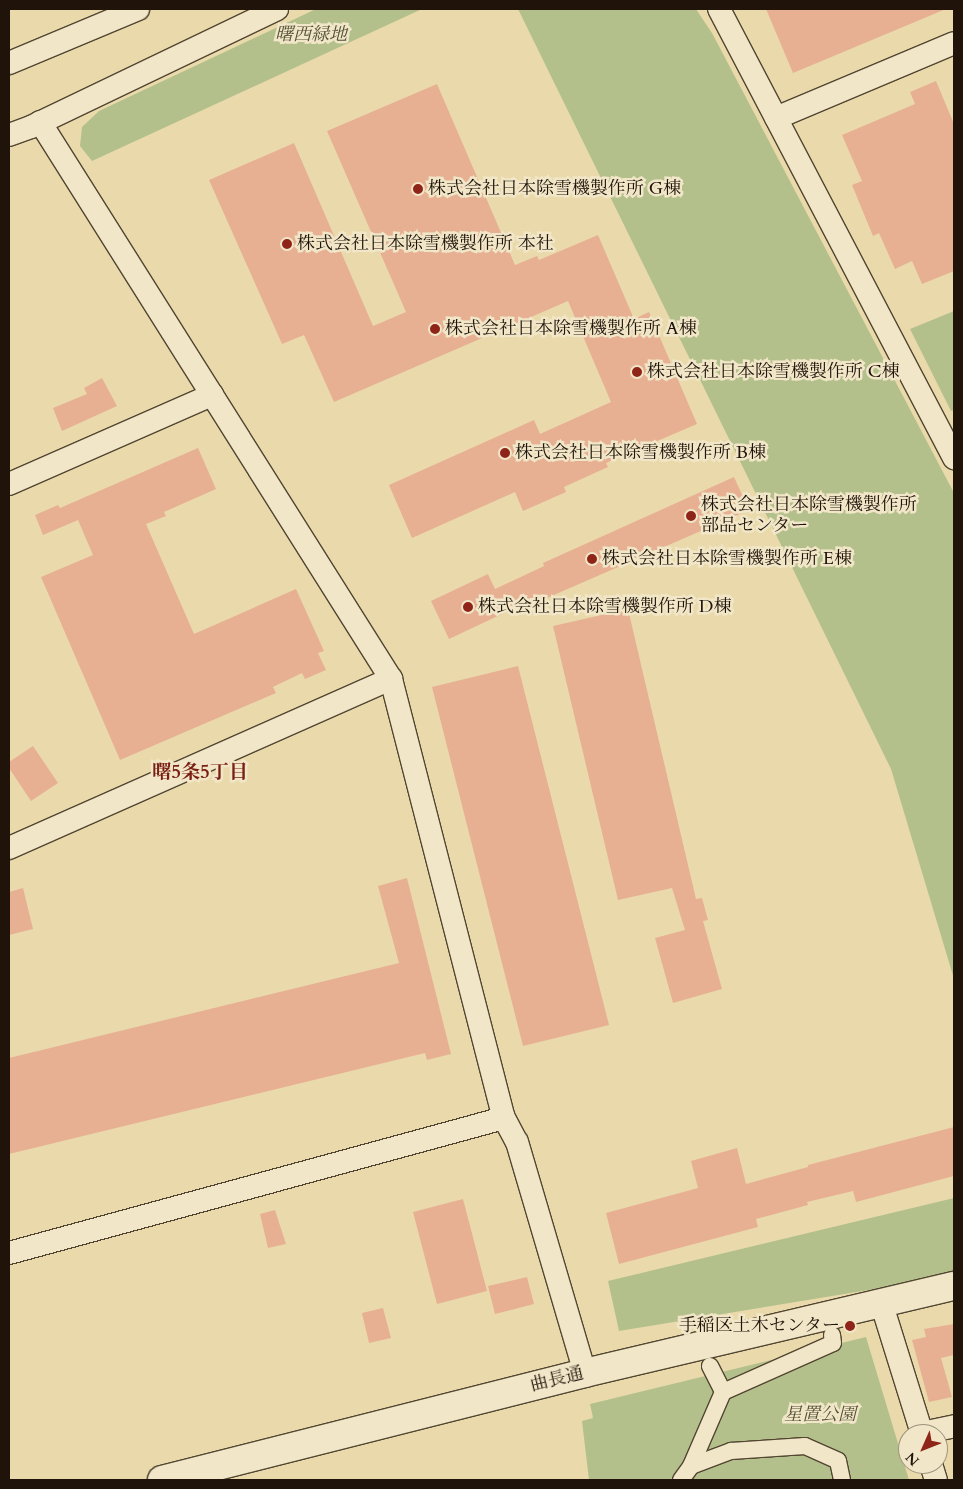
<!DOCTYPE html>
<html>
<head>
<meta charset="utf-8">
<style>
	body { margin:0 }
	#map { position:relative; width:963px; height:1489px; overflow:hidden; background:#eadaab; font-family:Cardo,"Noto Serif JP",serif }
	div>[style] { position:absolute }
	.green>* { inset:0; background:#b4c08b }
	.building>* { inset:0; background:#e7b093 }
	.roads { filter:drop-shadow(1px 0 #524632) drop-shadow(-1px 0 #524632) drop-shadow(0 1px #524632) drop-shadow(0 -1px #524632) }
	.pedestrian>* { height:16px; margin:-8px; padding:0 8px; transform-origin:8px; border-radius:8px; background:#f1e7c8 }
	.minor>* { height:22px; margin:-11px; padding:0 11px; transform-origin:11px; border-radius:11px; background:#f1e7c8 }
	.tertiary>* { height:28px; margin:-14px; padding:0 14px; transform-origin:14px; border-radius:14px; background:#f1e7c8 }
	.dots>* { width:14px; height:14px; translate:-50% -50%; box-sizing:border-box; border:2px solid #f1e7c8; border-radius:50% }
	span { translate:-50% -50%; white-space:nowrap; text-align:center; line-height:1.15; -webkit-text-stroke:5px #f1e7c8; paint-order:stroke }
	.park-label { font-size:18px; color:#545037; font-style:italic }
	.poi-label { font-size:18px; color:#20140a }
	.left { translate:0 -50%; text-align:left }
	.right { translate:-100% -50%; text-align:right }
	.street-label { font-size:18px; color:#20140a }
	.neighbourhood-label { font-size:19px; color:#7a1f14; font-weight:700 }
	.frame { position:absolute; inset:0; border:10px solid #20140a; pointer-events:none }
	.north { position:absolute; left:898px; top:1424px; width:50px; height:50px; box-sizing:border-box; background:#f1e7c8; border:1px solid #9d937c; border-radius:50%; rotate:226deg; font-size:14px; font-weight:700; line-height:20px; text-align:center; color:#20140a }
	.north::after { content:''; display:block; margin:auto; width:18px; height:22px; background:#8f2418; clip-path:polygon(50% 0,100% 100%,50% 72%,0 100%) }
</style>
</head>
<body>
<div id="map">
	<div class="green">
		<i style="clip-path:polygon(316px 9px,422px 9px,92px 161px,80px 146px,82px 127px,99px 111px)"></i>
		<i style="clip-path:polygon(518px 9px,696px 9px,712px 33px,954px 493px,954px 979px,891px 769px)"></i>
		<i style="clip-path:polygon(954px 311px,954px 410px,951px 411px,910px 329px)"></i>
		<i style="clip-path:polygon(954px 1198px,954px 1276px,619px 1331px,608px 1281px)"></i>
		<i style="clip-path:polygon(866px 1337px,909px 1480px,589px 1480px,582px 1421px,593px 1418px,590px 1404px)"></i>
	</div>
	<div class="building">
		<i style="clip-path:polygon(766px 9px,946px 9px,793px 73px)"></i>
		<i style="clip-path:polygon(936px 81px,954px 124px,954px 271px,922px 284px,912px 261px,895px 269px,879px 233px,873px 236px,852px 185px,862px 181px,842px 135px,915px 104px,910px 92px)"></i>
		<i style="clip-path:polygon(437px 84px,515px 265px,537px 256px,539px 260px,598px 235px,634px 319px,649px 312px,697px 424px,606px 463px,608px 467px,564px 487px,566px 492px,523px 511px,515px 492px,412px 538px,389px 485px,534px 420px,540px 434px,611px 402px,568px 301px,334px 402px,304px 335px,282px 344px,209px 180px,294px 143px,373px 326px,406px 312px,327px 131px)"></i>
		<i style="clip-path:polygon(102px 378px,117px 406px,62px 431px,53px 408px,87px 394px,84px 388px)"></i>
		<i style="clip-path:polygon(198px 448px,216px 489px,164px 512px,166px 516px,146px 524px,194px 634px,296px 589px,324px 651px,318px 653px,326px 670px,305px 679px,302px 673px,273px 687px,276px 693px,120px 760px,41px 577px,93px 555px,78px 520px,43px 535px,35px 515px,58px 505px,60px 508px)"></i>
		<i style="clip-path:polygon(734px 477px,749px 510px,547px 598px,546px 595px,515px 608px,449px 639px,431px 601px,488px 574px,495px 589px,544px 566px,543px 563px)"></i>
		<i style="clip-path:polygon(628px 609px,696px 899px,702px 898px,708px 920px,703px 921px,722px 989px,673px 1003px,655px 938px,685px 930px,672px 888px,618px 900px,553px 626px)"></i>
		<i style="clip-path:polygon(518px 666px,609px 1025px,523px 1046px,432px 687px)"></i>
		<i style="clip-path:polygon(33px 746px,58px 783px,31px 801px,9px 768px,9px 762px)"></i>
		<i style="clip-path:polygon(407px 878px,451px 1054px,427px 1060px,425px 1053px,9px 1154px,9px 1058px,399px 963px,378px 886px)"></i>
		<i style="clip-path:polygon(23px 888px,33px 929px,9px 935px,9px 892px)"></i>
		<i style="clip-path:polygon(954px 1127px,954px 1176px,856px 1202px,853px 1191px,807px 1202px,808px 1205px,756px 1219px,758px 1227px,619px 1264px,606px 1213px,698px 1188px,691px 1161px,737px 1148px,746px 1184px,808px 1167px,808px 1165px)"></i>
		<i style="clip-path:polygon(463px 1199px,487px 1291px,437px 1304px,413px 1212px)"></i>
		<i style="clip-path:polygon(275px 1210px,286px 1244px,268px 1248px,260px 1214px)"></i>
		<i style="clip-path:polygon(527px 1277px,534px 1304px,495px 1314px,488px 1286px)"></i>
		<i style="clip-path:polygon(383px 1308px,391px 1338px,369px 1343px,362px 1313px)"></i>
		<i style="clip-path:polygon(954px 1324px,954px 1355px,941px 1358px,952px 1397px,929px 1402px,912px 1340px,926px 1337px,924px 1329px)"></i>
	</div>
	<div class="roads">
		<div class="pedestrian">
			<i style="left:710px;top:1366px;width:29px;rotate:63deg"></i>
			<i style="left:691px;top:1466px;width:81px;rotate:-66.6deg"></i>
			<i style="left:723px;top:1392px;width:120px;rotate:-24deg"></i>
			<i style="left:833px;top:1343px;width:8px;rotate:-97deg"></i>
			<i style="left:681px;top:1480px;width:17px;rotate:-54deg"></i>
			<i style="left:691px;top:1466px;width:43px;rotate:-20.6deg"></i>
			<i style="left:731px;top:1451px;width:74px;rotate:-3.9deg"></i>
			<i style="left:805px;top:1446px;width:36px;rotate:24deg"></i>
			<i style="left:838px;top:1461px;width:19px;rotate:78deg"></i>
		</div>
		<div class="minor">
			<i style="left:719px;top:9px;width:507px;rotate:62.37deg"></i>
			<i style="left:9px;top:63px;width:140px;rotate:-22.7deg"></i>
			<i style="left:776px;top:118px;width:193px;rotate:-22.8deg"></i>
			<i style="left:40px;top:122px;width:658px;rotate:57.78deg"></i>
			<i style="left:391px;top:679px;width:453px;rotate:75.6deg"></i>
			<i style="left:504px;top:1118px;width:27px;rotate:62deg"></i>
			<i style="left:517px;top:1142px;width:241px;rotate:73.6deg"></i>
			<i style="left:9px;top:135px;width:23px;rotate:-20deg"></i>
			<i style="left:31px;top:127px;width:273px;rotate:-25.6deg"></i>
			<i style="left:9px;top:484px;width:222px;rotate:-23.7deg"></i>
			<i style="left:9px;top:848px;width:418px;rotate:-23.9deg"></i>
			<i style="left:9px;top:1253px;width:513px;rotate:-15.26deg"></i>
			<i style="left:881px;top:1302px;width:138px;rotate:72.7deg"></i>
			<i style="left:922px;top:1433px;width:33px;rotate:-12deg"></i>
			<i style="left:931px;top:1464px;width:17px;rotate:73deg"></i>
		</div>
		<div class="tertiary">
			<i style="left:162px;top:1480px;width:436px;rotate:-14.2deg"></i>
			<i style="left:585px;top:1373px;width:379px;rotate:-13.3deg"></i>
		</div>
	</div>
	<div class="dots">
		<i style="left:418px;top:189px;background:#8f2418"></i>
		<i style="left:287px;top:244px;background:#8f2418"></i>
		<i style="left:435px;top:329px;background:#8f2418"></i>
		<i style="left:637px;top:372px;background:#8f2418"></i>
		<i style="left:505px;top:453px;background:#8f2418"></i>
		<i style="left:691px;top:516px;background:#8f2418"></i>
		<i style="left:592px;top:559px;background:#8f2418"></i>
		<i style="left:468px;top:607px;background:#8f2418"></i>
		<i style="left:850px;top:1326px;background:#8f2418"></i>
	</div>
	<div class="park-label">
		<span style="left:311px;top:35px">曙西緑地</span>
		<span style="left:820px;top:1415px">星置公園</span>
	</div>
	<div class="poi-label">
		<span class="left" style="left:428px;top:189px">株式会社日本除雪機製作所 G棟</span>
		<span class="left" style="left:297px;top:244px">株式会社日本除雪機製作所 本社</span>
		<span class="left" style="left:445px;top:329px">株式会社日本除雪機製作所 A棟</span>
		<span class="left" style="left:647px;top:372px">株式会社日本除雪機製作所 C棟</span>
		<span class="left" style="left:515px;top:453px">株式会社日本除雪機製作所 B棟</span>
		<span class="left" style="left:701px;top:516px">株式会社日本除雪機製作所<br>部品センター</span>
		<span class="left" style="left:602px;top:559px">株式会社日本除雪機製作所 E棟</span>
		<span class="left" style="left:478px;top:607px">株式会社日本除雪機製作所 D棟</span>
		<span class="right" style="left:840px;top:1326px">手稲区土木センター</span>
	</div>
	<div class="street-label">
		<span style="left:557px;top:1380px;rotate:-14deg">曲長通</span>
	</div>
	<div class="neighbourhood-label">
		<span style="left:200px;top:773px">曙5条5丁目</span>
	</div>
	<div class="frame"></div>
	<div class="north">N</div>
</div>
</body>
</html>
